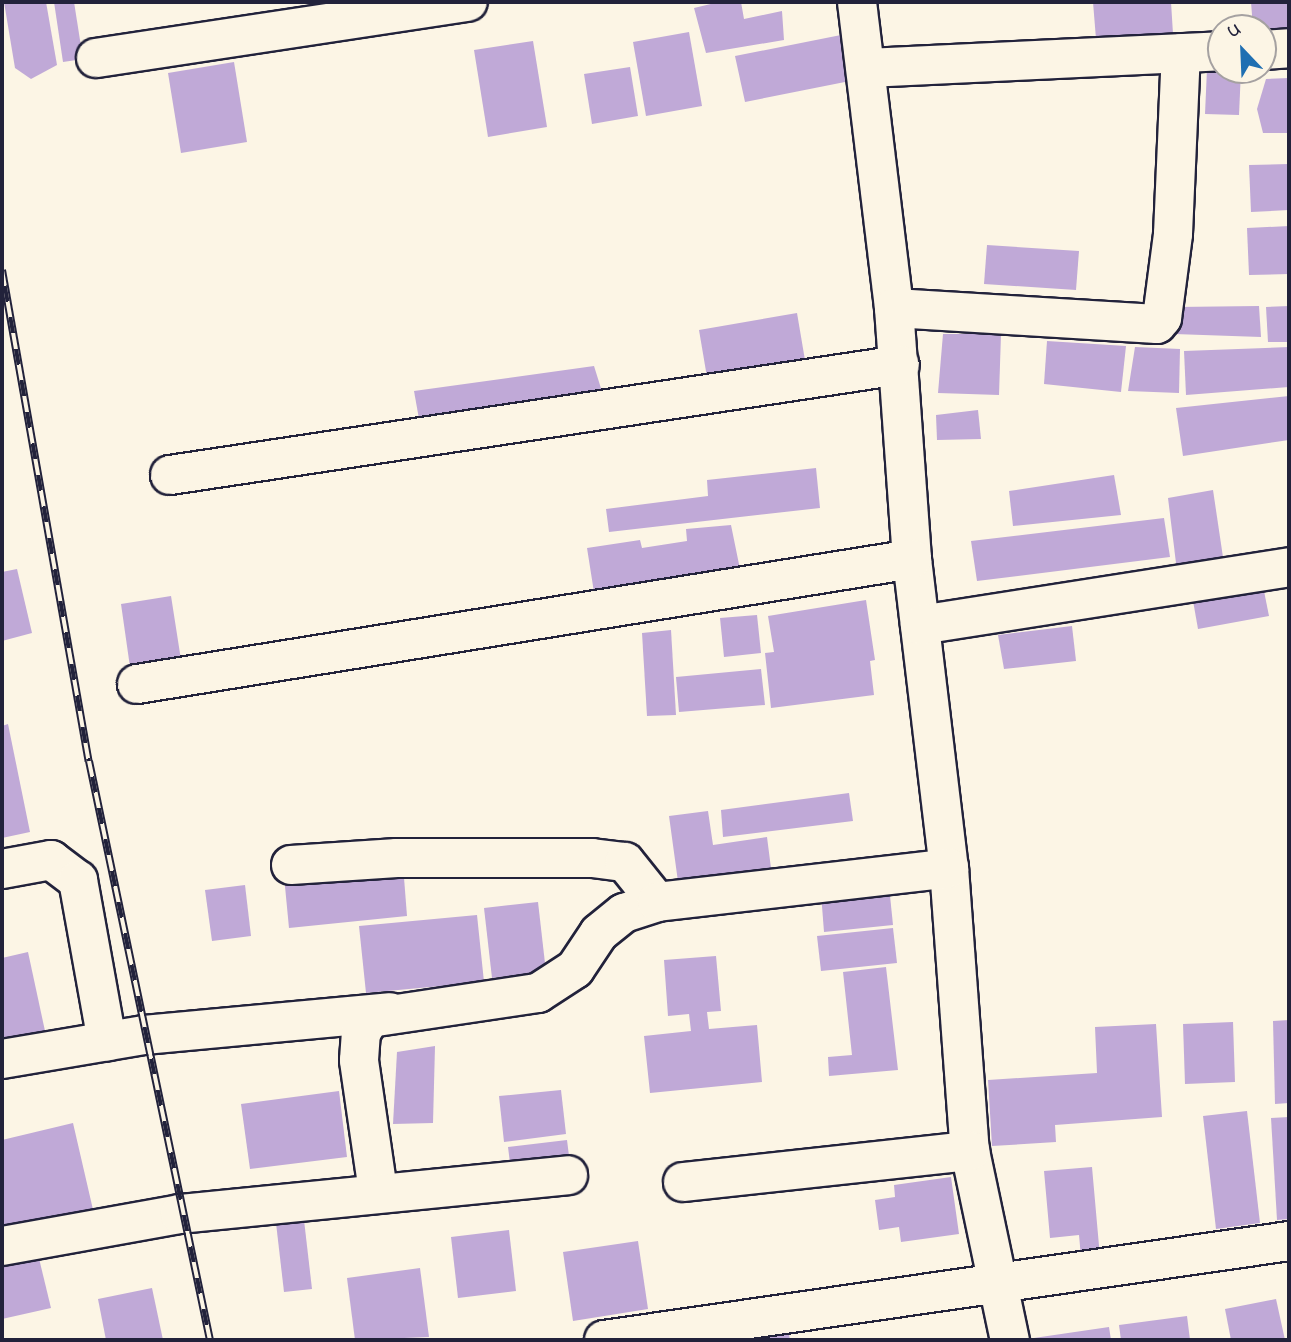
<!DOCTYPE html>
<html>
<head>
<meta charset="utf-8">
<style>
	body { margin:0 }
	#map { position:relative; width:1291px; height:1342px; overflow:hidden; background:#fcf5e5; font-family:"Indie Flower",sans-serif }
	div>[style] { position:absolute }
	.building>* { inset:0; background:#c0a9d7 }
	.roads { filter:drop-shadow(2px 0 #22223b) drop-shadow(-2px 0 #22223b) drop-shadow(0 2px #22223b) drop-shadow(0 -2px #22223b) }
	.minor>* { height:38px; margin:-19px; padding:0 19px; transform-origin:19px; border-radius:19px; background:#fcf5e5 }
	.rail>* { height:8px; margin-top:-4px; transform-origin:0; background:repeating-linear-gradient(90deg,#fcf5e5 0 16px,#22223b 0 32px); box-sizing:border-box; border-block:2px solid #22223b }
	span { translate:-50% -50%; white-space:nowrap; text-align:center; line-height:1.15; -webkit-text-stroke:6px #fcf5e5; paint-order:stroke }
	.frame { position:absolute; inset:0; border:4px solid #22223b; pointer-events:none }
	.north { position:absolute; left:1207px; top:14px; width:70px; height:70px; box-sizing:border-box; background:#fcf5e5; border:2px solid #a5a1a1; border-radius:50%; rotate:337deg; font-size:19px; font-weight:700; line-height:28px; text-align:center; color:#22223b }
	.north::after { content:''; display:block; margin:auto; width:24px; height:32px; background:#1f6fb2; clip-path:polygon(50% 0,100% 100%,50% 72%,0 100%) }
</style>
</head>
<body>
<div id="map">
	<div class="building">
		<i style="clip-path:polygon(4px 2px,46px 2px,57px 65px,31px 79px,15px 68px)"></i>
		<i style="clip-path:polygon(54px 2px,74px 2px,83px 59px,63px 62px)"></i>
		<i style="clip-path:polygon(719px 2px,741px 2px,744px 19px,782px 11px,784px 40px,706px 53px,694px 8px)"></i>
		<i style="clip-path:polygon(1093px 2px,1171px 2px,1173px 34px,1096px 39px)"></i>
		<i style="clip-path:polygon(1251px 2px,1289px 2px,1289px 41px,1263px 42px,1263px 28px,1253px 28px)"></i>
		<i style="clip-path:polygon(689px 32px,702px 106px,646px 116px,633px 42px)"></i>
		<i style="clip-path:polygon(851px 33px,860px 79px,745px 102px,735px 56px)"></i>
		<i style="clip-path:polygon(533px 41px,547px 127px,488px 137px,474px 50px)"></i>
		<i style="clip-path:polygon(234px 62px,247px 142px,181px 153px,168px 73px)"></i>
		<i style="clip-path:polygon(630px 67px,638px 116px,592px 124px,584px 74px)"></i>
		<i style="clip-path:polygon(1207px 69px,1241px 70px,1239px 115px,1205px 114px)"></i>
		<i style="clip-path:polygon(1289px 78px,1289px 133px,1263px 133px,1257px 109px,1266px 79px)"></i>
		<i style="clip-path:polygon(1289px 164px,1289px 210px,1251px 212px,1249px 165px)"></i>
		<i style="clip-path:polygon(1289px 226px,1289px 274px,1249px 275px,1247px 228px)"></i>
		<i style="clip-path:polygon(987px 245px,1079px 251px,1076px 290px,984px 284px)"></i>
		<i style="clip-path:polygon(1259px 306px,1261px 337px,1174px 334px,1176px 307px)"></i>
		<i style="clip-path:polygon(1289px 306px,1289px 342px,1268px 342px,1266px 307px)"></i>
		<i style="clip-path:polygon(797px 313px,807px 372px,709px 389px,699px 330px)"></i>
		<i style="clip-path:polygon(943px 334px,1001px 334px,999px 395px,938px 393px)"></i>
		<i style="clip-path:polygon(1047px 341px,1126px 346px,1121px 392px,1044px 384px)"></i>
		<i style="clip-path:polygon(1135px 347px,1180px 349px,1179px 393px,1128px 391px)"></i>
		<i style="clip-path:polygon(1289px 347px,1289px 387px,1186px 395px,1184px 351px)"></i>
		<i style="clip-path:polygon(594px 366px,604px 398px,419px 419px,414px 391px)"></i>
		<i style="clip-path:polygon(1289px 396px,1289px 440px,1183px 456px,1176px 408px)"></i>
		<i style="clip-path:polygon(978px 410px,981px 439px,937px 440px,936px 415px)"></i>
		<i style="clip-path:polygon(816px 468px,820px 508px,609px 532px,606px 509px,708px 496px,707px 480px)"></i>
		<i style="clip-path:polygon(1114px 475px,1121px 515px,1013px 526px,1009px 491px)"></i>
		<i style="clip-path:polygon(1213px 490px,1224px 564px,1177px 571px,1168px 498px)"></i>
		<i style="clip-path:polygon(1164px 518px,1170px 557px,977px 581px,971px 541px)"></i>
		<i style="clip-path:polygon(731px 525px,742px 579px,596px 605px,587px 548px,640px 540px,642px 548px,687px 541px,686px 529px)"></i>
		<i style="clip-path:polygon(17px 569px,32px 633px,2px 641px,2px 572px)"></i>
		<i style="clip-path:polygon(1262px 581px,1269px 616px,1198px 629px,1192px 595px)"></i>
		<i style="clip-path:polygon(171px 596px,181px 660px,130px 667px,121px 604px)"></i>
		<i style="clip-path:polygon(866px 600px,875px 660px,870px 661px,874px 695px,771px 708px,765px 653px,774px 652px,768px 616px)"></i>
		<i style="clip-path:polygon(757px 615px,761px 653px,724px 657px,720px 618px)"></i>
		<i style="clip-path:polygon(1072px 626px,1076px 661px,1004px 669px,998px 635px)"></i>
		<i style="clip-path:polygon(671px 630px,676px 715px,647px 716px,642px 633px)"></i>
		<i style="clip-path:polygon(761px 669px,765px 705px,679px 712px,676px 677px)"></i>
		<i style="clip-path:polygon(8px 724px,30px 832px,2px 838px,2px 726px)"></i>
		<i style="clip-path:polygon(849px 793px,853px 821px,723px 837px,721px 810px)"></i>
		<i style="clip-path:polygon(708px 811px,713px 845px,767px 837px,772px 876px,679px 889px,669px 816px)"></i>
		<i style="clip-path:polygon(403px 865px,407px 916px,289px 928px,284px 876px)"></i>
		<i style="clip-path:polygon(245px 885px,251px 936px,212px 941px,205px 890px)"></i>
		<i style="clip-path:polygon(889px 886px,893px 925px,824px 932px,821px 893px)"></i>
		<i style="clip-path:polygon(538px 902px,546px 972px,492px 978px,484px 908px)"></i>
		<i style="clip-path:polygon(477px 915px,484px 982px,366px 993px,359px 926px)"></i>
		<i style="clip-path:polygon(893px 928px,897px 963px,821px 971px,817px 936px)"></i>
		<i style="clip-path:polygon(28px 952px,45px 1031px,2px 1039px,2px 958px)"></i>
		<i style="clip-path:polygon(716px 956px,721px 1011px,707px 1012px,709px 1029px,757px 1025px,762px 1082px,650px 1093px,644px 1036px,691px 1031px,689px 1014px,668px 1016px,664px 960px)"></i>
		<i style="clip-path:polygon(886px 967px,898px 1070px,829px 1076px,828px 1057px,852px 1055px,843px 972px)"></i>
		<i style="clip-path:polygon(1289px 1020px,1289px 1103px,1275px 1104px,1273px 1021px)"></i>
		<i style="clip-path:polygon(1233px 1022px,1235px 1082px,1185px 1084px,1183px 1024px)"></i>
		<i style="clip-path:polygon(1156px 1024px,1162px 1117px,1055px 1125px,1056px 1142px,992px 1146px,988px 1080px,1097px 1073px,1095px 1027px)"></i>
		<i style="clip-path:polygon(435px 1046px,433px 1123px,393px 1124px,397px 1052px)"></i>
		<i style="clip-path:polygon(561px 1090px,566px 1134px,504px 1142px,499px 1096px)"></i>
		<i style="clip-path:polygon(339px 1091px,347px 1157px,250px 1169px,241px 1104px)"></i>
		<i style="clip-path:polygon(1247px 1111px,1260px 1223px,1216px 1229px,1203px 1116px)"></i>
		<i style="clip-path:polygon(1289px 1117px,1289px 1219px,1277px 1220px,1271px 1118px)"></i>
		<i style="clip-path:polygon(73px 1123px,94px 1214px,2px 1236px,2px 1140px)"></i>
		<i style="clip-path:polygon(567px 1140px,570px 1164px,511px 1171px,508px 1147px)"></i>
		<i style="clip-path:polygon(1092px 1167px,1100px 1257px,1081px 1257px,1079px 1235px,1050px 1238px,1044px 1171px)"></i>
		<i style="clip-path:polygon(951px 1177px,959px 1234px,901px 1242px,899px 1227px,879px 1230px,875px 1200px,895px 1197px,894px 1185px)"></i>
		<i style="clip-path:polygon(304px 1220px,312px 1289px,284px 1292px,276px 1223px)"></i>
		<i style="clip-path:polygon(509px 1230px,516px 1291px,458px 1298px,451px 1237px)"></i>
		<i style="clip-path:polygon(638px 1241px,648px 1309px,573px 1321px,563px 1252px)"></i>
		<i style="clip-path:polygon(36px 1246px,51px 1308px,2px 1319px,2px 1254px)"></i>
		<i style="clip-path:polygon(420px 1268px,429px 1337px,355px 1340px,347px 1278px)"></i>
		<i style="clip-path:polygon(152px 1288px,163px 1340px,106px 1340px,98px 1299px)"></i>
		<i style="clip-path:polygon(1276px 1299px,1285px 1340px,1231px 1340px,1225px 1309px)"></i>
		<i style="clip-path:polygon(1187px 1316px,1190px 1340px,1121px 1340px,1119px 1325px)"></i>
		<i style="clip-path:polygon(787px 1324px,790px 1340px,745px 1340px,744px 1331px)"></i>
		<i style="clip-path:polygon(1109px 1327px,1111px 1340px,1027px 1340px,1027px 1339px)"></i>
	</div>
	<div class="roads">
		<div class="minor">
			<i style="left:857px;top:2px;width:308px;rotate:83.1deg"></i>
			<i style="left:894px;top:308px;width:252px;rotate:85.9deg"></i>
			<i style="left:912px;top:559px;width:311px;rotate:83.2deg"></i>
			<i style="left:949px;top:868px;width:284px;rotate:85.8deg"></i>
			<i style="left:970px;top:1151px;width:193px;rotate:78.1deg"></i>
			<i style="left:1263px;top:50px;width:26px;rotate:-4deg"></i>
			<i style="left:96px;top:58px;width:376px;rotate:-8.6deg"></i>
			<i style="left:867px;top:68px;width:354px;rotate:-2.7deg"></i>
			<i style="left:894px;top:308px;width:263px;rotate:3.5deg"></i>
			<i style="left:1157px;top:324px;width:8px;rotate:-50deg"></i>
			<i style="left:1162px;top:318px;width:85px;rotate:-82.5deg"></i>
			<i style="left:1173px;top:234px;width:181px;rotate:-87.5deg"></i>
			<i style="left:170px;top:475px;width:738px;rotate:-8.57deg"></i>
			<i style="left:920px;top:625px;width:374px;rotate:-8.9deg"></i>
			<i style="left:137px;top:684px;width:785px;rotate:-9.16deg"></i>
			<i style="left:291px;top:865px;width:106px;rotate:-3.8deg"></i>
			<i style="left:397px;top:858px;width:195px"></i>
			<i style="left:592px;top:858px;width:33px;rotate:7deg"></i>
			<i style="left:625px;top:862px;width:51px;rotate:51.3deg"></i>
			<i style="left:2px;top:869px;width:50px;rotate:-10.4deg"></i>
			<i style="left:51px;top:860px;width:34px;rotate:37deg"></i>
			<i style="left:78px;top:880px;width:164px;rotate:79.8deg"></i>
			<i style="left:2px;top:1059px;width:144px;rotate:-9.6deg"></i>
			<i style="left:144px;top:1035px;width:247px;rotate:-5.3deg"></i>
			<i style="left:683px;top:1182px;width:289px;rotate:-6.2deg"></i>
			<i style="left:378px;top:1191px;width:132px;rotate:-98.3deg"></i>
			<i style="left:359px;top:1060px;width:27px;rotate:-86deg"></i>
			<i style="left:361px;top:1033px;width:17px;rotate:-59deg"></i>
			<i style="left:370px;top:1018px;width:170px;rotate:-8.5deg"></i>
			<i style="left:538px;top:993px;width:44px;rotate:-33deg"></i>
			<i style="left:575px;top:969px;width:43px;rotate:-56.3deg"></i>
			<i style="left:599px;top:933px;width:32px;rotate:-39deg"></i>
			<i style="left:624px;top:913px;width:35px;rotate:-18deg"></i>
			<i style="left:657px;top:902px;width:294px;rotate:-6.6deg"></i>
			<i style="left:2px;top:1246px;width:181px;rotate:-10.2deg"></i>
			<i style="left:180px;top:1214px;width:390px;rotate:-5.7deg"></i>
			<i style="left:604px;top:1340px;width:692px;rotate:-8.22deg"></i>
		</div>
	</div>
	<div class="rail">
		<i style="left:2px;top:270px;width:499px;rotate:80deg"></i>
		<i style="left:89px;top:761px;width:592px;rotate:78.2deg"></i>
	</div>
	<div class="frame"></div>
	<div class="north">U</div>
</div>
</body>
</html>
